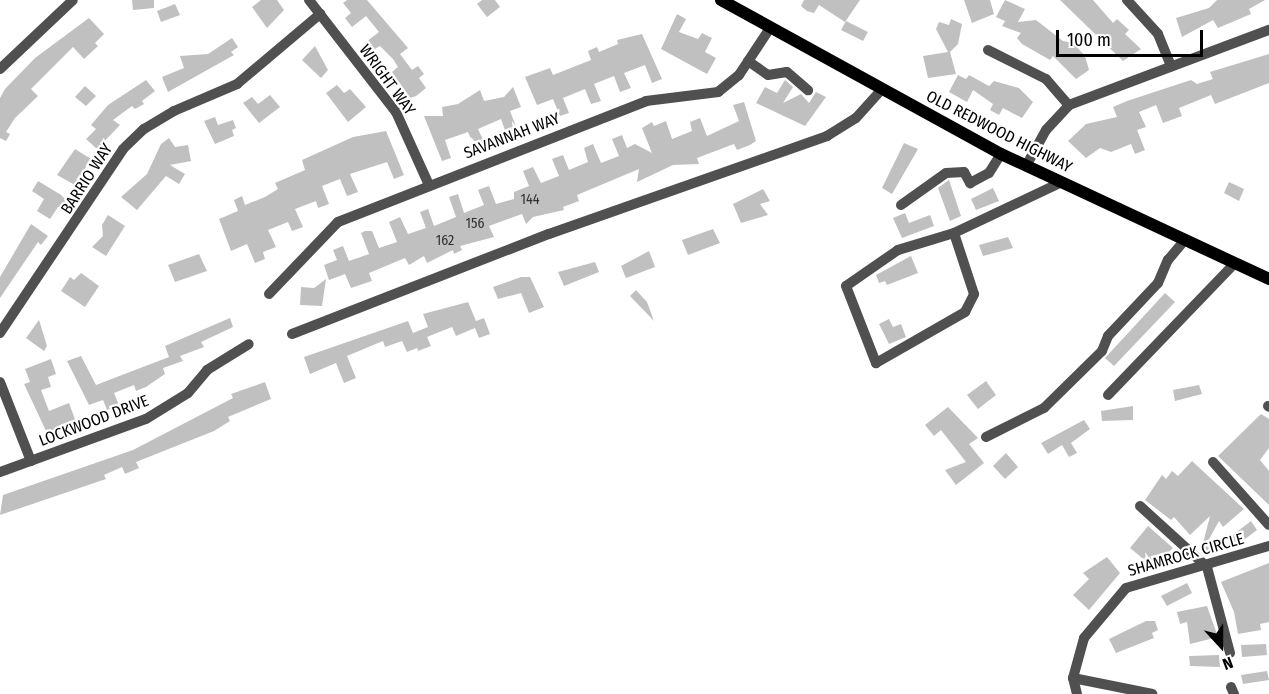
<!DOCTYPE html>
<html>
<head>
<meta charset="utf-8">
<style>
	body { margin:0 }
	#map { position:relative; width:1269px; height:694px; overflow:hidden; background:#fff; font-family:"Fira Sans Condensed",sans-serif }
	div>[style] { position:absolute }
	.building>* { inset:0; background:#c0c0c0 }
	.minor>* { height:10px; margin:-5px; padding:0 5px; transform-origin:5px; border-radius:5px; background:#505050 }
	.major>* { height:12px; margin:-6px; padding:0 6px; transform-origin:6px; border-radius:6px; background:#000 }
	span { translate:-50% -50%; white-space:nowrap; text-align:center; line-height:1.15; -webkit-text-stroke:4.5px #fff; paint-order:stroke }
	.number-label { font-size:14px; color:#303030 }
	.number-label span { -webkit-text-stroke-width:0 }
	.street-label { font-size:16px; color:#000 }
	.north { position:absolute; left:1191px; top:616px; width:60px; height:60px; -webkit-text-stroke:4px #fff; paint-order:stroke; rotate:159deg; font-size:16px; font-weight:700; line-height:24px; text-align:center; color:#000 }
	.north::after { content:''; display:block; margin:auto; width:21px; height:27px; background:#000; clip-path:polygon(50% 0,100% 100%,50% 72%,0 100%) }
	.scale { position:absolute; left:1056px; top:30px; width:147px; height:27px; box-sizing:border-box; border:3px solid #000; border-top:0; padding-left:8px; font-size:18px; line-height:21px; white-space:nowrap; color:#000; -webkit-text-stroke:4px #fff; paint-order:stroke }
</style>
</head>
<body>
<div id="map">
	<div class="building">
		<i style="clip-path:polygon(132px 0,154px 0,154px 8px,133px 10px)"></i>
		<i style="clip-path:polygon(261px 0,277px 0,284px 10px,267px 28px,252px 7px)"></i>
		<i style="clip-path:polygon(347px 0,367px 0,408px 48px,400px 54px,412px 70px,418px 66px,424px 74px,419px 78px,426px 88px,411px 100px,392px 72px,398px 67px,393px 59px,380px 46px,373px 50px,366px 42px,379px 32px,366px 16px,352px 27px,345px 18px,351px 13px,343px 3px)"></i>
		<i style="clip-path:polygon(482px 0,495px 0,500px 7px,487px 17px,477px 4px)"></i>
		<i style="clip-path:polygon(804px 0,860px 0,845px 22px,819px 5px,814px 13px,807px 11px,801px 6px)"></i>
		<i style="clip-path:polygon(964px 0,990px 0,994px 14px,972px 23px)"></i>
		<i style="clip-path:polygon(1005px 0,1025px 9px,1018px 22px,1036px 20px,1063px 41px,1073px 43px,1085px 56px,1089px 70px,1076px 79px,1053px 56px,1050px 60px,1022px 44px,1017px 38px,1021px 33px,1002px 26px,1005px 21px,996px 17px)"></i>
		<i style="clip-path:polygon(1060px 0,1093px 0,1113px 23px,1117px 19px,1129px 30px,1125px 34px,1141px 49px,1123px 61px)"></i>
		<i style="clip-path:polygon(1217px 0,1265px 0,1249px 9px,1251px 14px,1218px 28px,1213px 20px,1182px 37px,1176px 18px,1209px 8px)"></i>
		<i style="clip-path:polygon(175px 4px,180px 15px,161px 22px,157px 11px)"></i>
		<i style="clip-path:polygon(677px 14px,686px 19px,679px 32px,698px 39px,702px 33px,712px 38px,705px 52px,716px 58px,707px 74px,661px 49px)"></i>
		<i style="clip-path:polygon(89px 18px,104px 34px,95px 43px,98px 46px,84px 59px,73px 47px,31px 89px,38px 96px,15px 118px,6px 132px,10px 134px,6px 141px,0 138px,0 98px,5px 89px,35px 58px)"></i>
		<i style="clip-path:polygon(951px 19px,962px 24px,958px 44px,950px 52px,956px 74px,928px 78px,923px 56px,948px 52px,936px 29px,939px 22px,949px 25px)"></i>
		<i style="clip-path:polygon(846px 21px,868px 32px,863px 41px,841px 30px)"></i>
		<i style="clip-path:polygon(642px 34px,662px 79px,652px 83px,645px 65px,624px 73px,631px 88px,620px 92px,614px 76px,594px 84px,601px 101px,591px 104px,585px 89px,563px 98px,569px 113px,560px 116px,553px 99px,537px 105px,525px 77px,550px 68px,553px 75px,591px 60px,588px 51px,597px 47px,599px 52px,618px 44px,617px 40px)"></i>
		<i style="clip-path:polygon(232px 38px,238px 47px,231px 52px,234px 55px,168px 92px,162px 77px,184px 68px,180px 56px,208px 54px)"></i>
		<i style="clip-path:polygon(315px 46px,328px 70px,321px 78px,302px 60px)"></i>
		<i style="clip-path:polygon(1269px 54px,1269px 83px,1215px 104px,1211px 95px,1179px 108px,1182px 116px,1163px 123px,1156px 105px,1139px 112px,1146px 127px,1137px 130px,1145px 150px,1135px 154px,1131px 144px,1111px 152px,1100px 148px,1086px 158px,1068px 141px,1086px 124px,1117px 117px,1113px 107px,1127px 101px,1191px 80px,1197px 84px,1213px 79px,1210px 72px)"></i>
		<i style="clip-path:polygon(958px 75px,966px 79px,969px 75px,989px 86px,994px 81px,1019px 88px,1033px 102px,1022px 118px,1003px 108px,999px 115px,990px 110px,993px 104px,973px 90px,967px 102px,949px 92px)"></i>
		<i style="clip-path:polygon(146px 80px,155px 91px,142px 101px,144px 104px,135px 109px,132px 106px,113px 120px,120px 125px,97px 149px,86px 139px,96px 129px,91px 125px,108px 105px)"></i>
		<i style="clip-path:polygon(785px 80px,793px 87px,783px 103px,801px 94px,809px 103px,816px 92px,826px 97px,805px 126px,756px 103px,765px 87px,777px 93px)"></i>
		<i style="clip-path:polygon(337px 85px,344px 93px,350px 89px,366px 107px,348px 122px,326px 93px)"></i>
		<i style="clip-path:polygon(85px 86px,96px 96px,86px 106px,75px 97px)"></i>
		<i style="clip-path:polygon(513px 87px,521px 107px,510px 111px,517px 129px,506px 133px,501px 119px,478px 129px,484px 142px,474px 146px,468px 132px,445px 140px,451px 158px,442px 161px,424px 116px,443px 116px,442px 107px,458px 104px,480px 90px,484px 101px,504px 97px)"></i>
		<i style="clip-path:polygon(270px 95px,280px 107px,259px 123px,243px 103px,252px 97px,258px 104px)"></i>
		<i style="clip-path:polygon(744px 102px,756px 141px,750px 145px,737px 150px,734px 144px,697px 158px,699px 164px,673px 165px,637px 182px,639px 169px,577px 195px,579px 201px,563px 207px,564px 210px,533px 217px,526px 224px,522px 214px,489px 226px,494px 237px,460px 246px,462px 250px,454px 254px,453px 250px,427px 263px,424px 256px,409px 265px,405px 258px,369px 273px,372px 281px,351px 288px,345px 274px,329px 280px,324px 265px,337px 260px,333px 250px,343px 246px,349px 261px,369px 254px,361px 233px,365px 231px,372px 231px,379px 248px,397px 242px,389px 222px,400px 217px,408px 234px,426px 228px,420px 212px,428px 209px,434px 226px,456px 217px,449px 197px,458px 194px,464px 213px,484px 205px,478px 190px,489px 186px,496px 204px,514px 199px,514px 192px,529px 186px,523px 171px,533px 167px,541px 183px,559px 176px,552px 159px,563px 155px,569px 170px,588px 162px,584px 148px,593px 144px,601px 163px,619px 156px,612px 139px,622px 135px,627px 148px,635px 144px,652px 153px,642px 128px,652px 122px,654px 126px,666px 121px,672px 139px,692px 131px,690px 122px,700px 118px,707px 136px,739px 121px,733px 105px)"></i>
		<i style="clip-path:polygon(215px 117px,218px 125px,233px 120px,236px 128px,232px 130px,234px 136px,215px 144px,204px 121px)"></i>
		<i style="clip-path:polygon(386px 131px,404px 175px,394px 179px,387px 162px,350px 174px,358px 192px,347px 196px,340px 179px,322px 186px,329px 204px,318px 208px,316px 201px,295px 209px,303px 227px,292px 231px,288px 222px,268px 230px,276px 247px,263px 252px,265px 259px,255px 263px,247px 244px,231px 251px,219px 219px,238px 211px,234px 200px,242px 196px,245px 205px,265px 197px,278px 189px,275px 183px,305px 170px,302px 160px,353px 137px)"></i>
		<i style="clip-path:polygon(169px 138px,175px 147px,188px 145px,191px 161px,170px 165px,185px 174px,179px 184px,166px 176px,137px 210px,121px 197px,147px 174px,161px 144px)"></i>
		<i style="clip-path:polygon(904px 143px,918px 149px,892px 194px,882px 188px)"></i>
		<i style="clip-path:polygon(75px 149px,91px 159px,75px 185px,57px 175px)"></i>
		<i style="clip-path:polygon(949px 180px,961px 216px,950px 221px,938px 188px)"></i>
		<i style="clip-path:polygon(38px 181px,71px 201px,64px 211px,58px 207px,50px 219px,37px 211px,44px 199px,32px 191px)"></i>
		<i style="clip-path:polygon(1229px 182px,1244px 189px,1239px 201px,1224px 193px)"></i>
		<i style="clip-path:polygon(993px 188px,999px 201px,976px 210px,971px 199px)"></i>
		<i style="clip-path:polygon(763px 189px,770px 201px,760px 204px,768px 215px,741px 223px,733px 204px)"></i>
		<i style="clip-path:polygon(905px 213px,909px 223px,930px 215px,934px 226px,902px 238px,893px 218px)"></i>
		<i style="clip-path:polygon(108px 215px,125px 226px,106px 256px,92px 247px,103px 236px,102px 225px)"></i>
		<i style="clip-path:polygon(31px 224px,48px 236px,41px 245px,38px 242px,0 298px,0 277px)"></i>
		<i style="clip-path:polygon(713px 229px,720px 243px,688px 255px,682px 240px)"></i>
		<i style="clip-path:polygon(1008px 237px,1013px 248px,983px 256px,979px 245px)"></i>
		<i style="clip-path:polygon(649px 251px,655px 267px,626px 278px,621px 266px)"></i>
		<i style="clip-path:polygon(199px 254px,207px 271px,175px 282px,168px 265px)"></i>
		<i style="clip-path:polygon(911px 256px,918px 273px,887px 285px,885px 281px,879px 283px,876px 275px)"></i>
		<i style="clip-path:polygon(595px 262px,599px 272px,564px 286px,558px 272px)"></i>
		<i style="clip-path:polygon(81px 273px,99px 286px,85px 307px,61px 291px,70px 277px,74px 280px)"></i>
		<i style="clip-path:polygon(521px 277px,530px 277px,544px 307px,529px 313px,521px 293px,498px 299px,493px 287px)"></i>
		<i style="clip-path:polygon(326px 279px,322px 306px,300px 305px,301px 287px,314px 288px)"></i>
		<i style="clip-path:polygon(636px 290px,647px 302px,654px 321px,630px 296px)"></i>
		<i style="clip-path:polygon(1165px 293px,1175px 302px,1114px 366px,1105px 358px)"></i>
		<i style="clip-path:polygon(468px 302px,476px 321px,484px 318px,490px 334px,479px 338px,475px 328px,456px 336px,452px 327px,427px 337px,431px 346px,418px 351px,417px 348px,407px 352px,402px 341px,385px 347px,383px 341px,347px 356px,356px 378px,344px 383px,336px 363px,310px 374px,304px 357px,408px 321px,413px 333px,428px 327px,423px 314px)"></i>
		<i style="clip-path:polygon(230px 318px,233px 327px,201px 342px,204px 347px,180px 356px,183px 361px,163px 368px,165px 374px,146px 387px,136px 391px,134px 385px,114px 393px,119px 405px,107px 410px,103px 400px,89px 405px,67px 361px,81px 356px,96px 385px,169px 357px,165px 346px)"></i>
		<i style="clip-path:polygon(889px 319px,893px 327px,901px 324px,906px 337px,889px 344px,879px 324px)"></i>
		<i style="clip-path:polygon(39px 320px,47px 346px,44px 351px,26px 338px)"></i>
		<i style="clip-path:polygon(51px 359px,56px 374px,48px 377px,51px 387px,41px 390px,49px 411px,69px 403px,76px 422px,47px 433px,24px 384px,30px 382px,25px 369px)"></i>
		<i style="clip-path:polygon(986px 381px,996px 395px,978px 409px,967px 395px)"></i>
		<i style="clip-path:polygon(265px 382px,271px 399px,228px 417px,230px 421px,214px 431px,136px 462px,139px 468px,125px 474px,122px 467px,104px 475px,106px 479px,0 515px,3px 495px,133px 450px,233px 398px,231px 394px)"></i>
		<i style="clip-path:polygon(1199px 385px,1202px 394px,1175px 401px,1173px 390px)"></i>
		<i style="clip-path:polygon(1133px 406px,1133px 420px,1102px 421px,1101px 411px)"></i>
		<i style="clip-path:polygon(948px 407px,978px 438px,969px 444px,984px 463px,956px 485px,945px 470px,966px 462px,941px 430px,934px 436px,925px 425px)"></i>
		<i style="clip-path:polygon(1261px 414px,1269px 419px,1269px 448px,1260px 460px,1269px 471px,1269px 505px,1218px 456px)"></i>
		<i style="clip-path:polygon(1084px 420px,1090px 429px,1071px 443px,1077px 453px,1069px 457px,1062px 445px,1048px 454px,1041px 443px)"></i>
		<i style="clip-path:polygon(1006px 453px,1018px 467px,1005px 479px,993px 466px)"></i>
		<i style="clip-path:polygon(1192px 461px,1244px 509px,1223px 527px,1219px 521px,1208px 541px,1212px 553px,1201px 551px,1210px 516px,1190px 535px,1174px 517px,1171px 520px,1145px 500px,1162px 475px,1166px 479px,1172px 471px,1178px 476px)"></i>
		<i style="clip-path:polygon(1251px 521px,1257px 530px,1236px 546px,1230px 537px)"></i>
		<i style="clip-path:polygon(1148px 526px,1173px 548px,1153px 567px,1130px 548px)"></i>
		<i style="clip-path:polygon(1107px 557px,1120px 573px,1089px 610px,1073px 595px,1089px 579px,1083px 573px)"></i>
		<i style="clip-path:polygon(1269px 563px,1269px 622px,1260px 624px,1261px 630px,1238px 634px,1234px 612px,1221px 582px)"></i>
		<i style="clip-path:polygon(1187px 583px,1192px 593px,1167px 606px,1161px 596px)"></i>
		<i style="clip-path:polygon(1207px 606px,1218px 637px,1190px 644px,1187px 622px,1180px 624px,1177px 612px)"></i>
		<i style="clip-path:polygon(1146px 621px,1155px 621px,1158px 630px,1152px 633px,1154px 638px,1116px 653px,1109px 639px)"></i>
		<i style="clip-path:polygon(1266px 644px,1267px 655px,1242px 657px,1241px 645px)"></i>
		<i style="clip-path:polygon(1219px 655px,1220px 667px,1190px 666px,1189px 656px)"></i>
		<i style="clip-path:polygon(1267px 671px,1269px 680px,1243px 684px,1241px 675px)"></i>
	</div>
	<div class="minor">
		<i style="left:309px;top:0;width:142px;rotate:52.2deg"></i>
		<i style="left:396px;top:112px;width:80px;rotate:65.7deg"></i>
		<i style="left:1127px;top:0;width:46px;rotate:47.6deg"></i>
		<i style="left:1158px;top:34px;width:35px;rotate:68deg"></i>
		<i style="left:988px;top:50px;width:65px;rotate:26.6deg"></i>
		<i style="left:1046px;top:79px;width:35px;rotate:49deg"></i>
		<i style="left:748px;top:61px;width:24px;rotate:35deg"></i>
		<i style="left:768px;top:75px;width:19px;rotate:-9deg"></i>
		<i style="left:787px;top:72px;width:28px;rotate:41deg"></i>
		<i style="left:0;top:69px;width:100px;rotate:-43.4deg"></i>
		<i style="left:1026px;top:166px;width:41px;rotate:-60.9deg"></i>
		<i style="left:1046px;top:130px;width:34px;rotate:-47deg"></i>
		<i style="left:1069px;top:105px;width:214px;rotate:-20.6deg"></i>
		<i style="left:901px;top:205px;width:55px;rotate:-35.4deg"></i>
		<i style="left:946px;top:173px;width:18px;rotate:-3deg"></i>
		<i style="left:964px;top:172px;width:13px;rotate:61deg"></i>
		<i style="left:970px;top:183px;width:21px;rotate:-28deg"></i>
		<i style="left:989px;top:173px;width:22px;rotate:-58deg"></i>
		<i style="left:954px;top:233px;width:59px;rotate:163.1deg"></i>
		<i style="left:898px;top:250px;width:63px;rotate:145.3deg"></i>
		<i style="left:846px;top:286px;width:83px;rotate:68.7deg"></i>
		<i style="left:876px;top:363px;width:103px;rotate:-29.8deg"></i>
		<i style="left:965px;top:312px;width:20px;rotate:-63deg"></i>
		<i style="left:974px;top:294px;width:64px;rotate:-108.2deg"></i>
		<i style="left:954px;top:233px;width:117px;rotate:-25.3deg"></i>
		<i style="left:269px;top:294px;width:100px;rotate:-46.2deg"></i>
		<i style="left:338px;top:222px;width:331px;rotate:-21.4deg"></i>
		<i style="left:646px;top:101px;width:73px;rotate:-7.1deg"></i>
		<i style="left:718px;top:92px;width:27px;rotate:-39deg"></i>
		<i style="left:739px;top:75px;width:56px;rotate:-56.6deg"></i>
		<i style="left:0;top:333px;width:221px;rotate:-56.2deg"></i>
		<i style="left:123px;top:149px;width:29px;rotate:-44deg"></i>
		<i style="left:144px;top:129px;width:35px;rotate:-31deg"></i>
		<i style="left:174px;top:111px;width:69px;rotate:-23.2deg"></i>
		<i style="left:237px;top:84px;width:109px;rotate:-40.1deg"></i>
		<i style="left:292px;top:334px;width:276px;rotate:-21.3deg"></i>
		<i style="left:549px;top:234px;width:295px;rotate:-19.4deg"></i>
		<i style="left:827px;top:136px;width:34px;rotate:-32deg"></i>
		<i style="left:856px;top:118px;width:38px;rotate:-48deg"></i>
		<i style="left:0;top:382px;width:85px;rotate:68.6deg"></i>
		<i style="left:1108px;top:395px;width:183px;rotate:-46.1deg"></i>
		<i style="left:1268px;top:406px;width:1px;rotate:45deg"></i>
		<i style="left:986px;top:437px;width:65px;rotate:-26.6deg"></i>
		<i style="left:1044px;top:408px;width:81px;rotate:-44.5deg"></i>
		<i style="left:1102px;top:351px;width:16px;rotate:-68deg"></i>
		<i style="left:1108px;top:336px;width:73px;rotate:-46.7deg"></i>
		<i style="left:1158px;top:283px;width:25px;rotate:-67deg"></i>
		<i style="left:1168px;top:260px;width:25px;rotate:-50deg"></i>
		<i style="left:1213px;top:462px;width:84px;rotate:48.4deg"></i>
		<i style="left:0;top:472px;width:155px;rotate:-20deg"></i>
		<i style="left:146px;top:419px;width:49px;rotate:-31.8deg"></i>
		<i style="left:188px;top:393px;width:30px;rotate:-50deg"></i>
		<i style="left:207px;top:370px;width:49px;rotate:-31.8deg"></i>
		<i style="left:1140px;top:506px;width:91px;rotate:42.3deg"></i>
		<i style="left:1207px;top:567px;width:89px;rotate:75deg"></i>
		<i style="left:1073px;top:678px;width:81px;rotate:11.4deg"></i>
		<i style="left:1231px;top:687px;width:8px;rotate:67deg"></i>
		<i style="left:1077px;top:694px;width:16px;rotate:-104deg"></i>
		<i style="left:1073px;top:678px;width:41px;rotate:-74.6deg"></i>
		<i style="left:1084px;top:638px;width:65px;rotate:-50deg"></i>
		<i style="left:1126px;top:588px;width:149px;rotate:-16.4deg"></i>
	</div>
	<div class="major">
		<i style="left:721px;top:0;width:320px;rotate:28.8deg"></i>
		<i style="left:1001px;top:154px;width:296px;rotate:25deg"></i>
	</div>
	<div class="number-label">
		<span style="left:530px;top:200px">144</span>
		<span style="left:475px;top:224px">156</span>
		<span style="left:445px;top:241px">162</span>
	</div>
	<div class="street-label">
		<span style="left:387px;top:80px;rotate:54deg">WRIGHT WAY</span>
		<span style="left:999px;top:132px;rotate:27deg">OLD REDWOOD HIGHWAY</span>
		<span style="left:512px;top:136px;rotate:-21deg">SAVANNAH WAY</span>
		<span style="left:87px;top:179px;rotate:-57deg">BARRIO WAY</span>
		<span style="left:94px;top:421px;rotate:-21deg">LOCKWOOD DRIVE</span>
		<span style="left:1186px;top:555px;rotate:-16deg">SHAMROCK CIRCLE</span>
	</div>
	<div class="north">N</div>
	<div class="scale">100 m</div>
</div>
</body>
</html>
